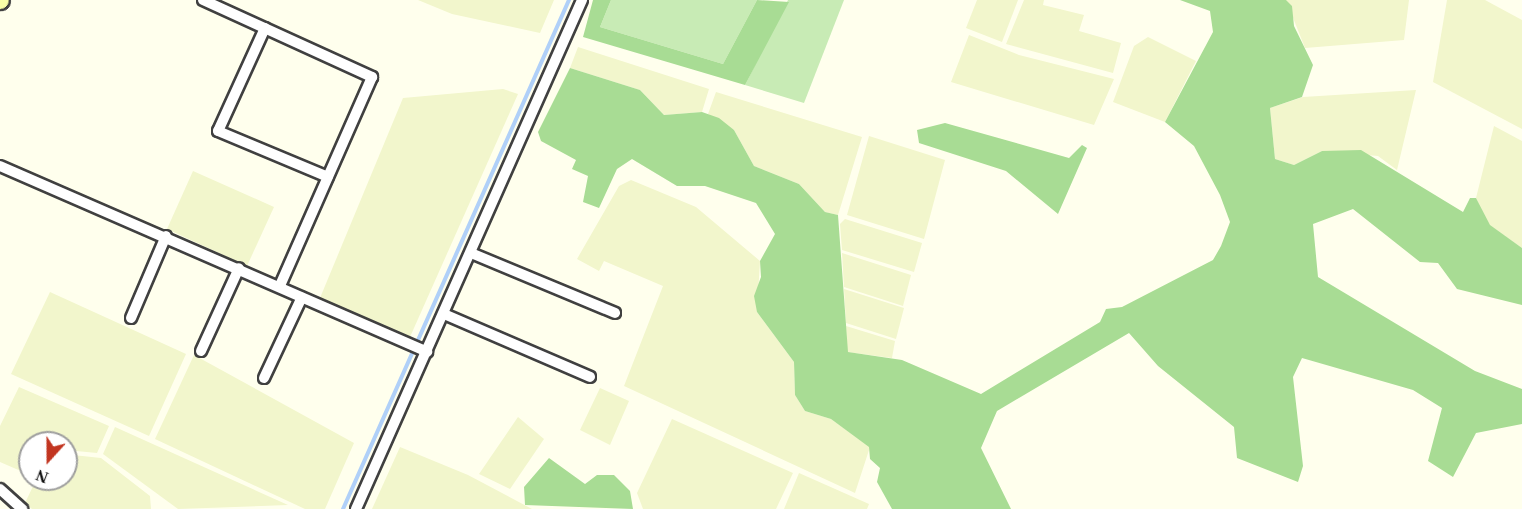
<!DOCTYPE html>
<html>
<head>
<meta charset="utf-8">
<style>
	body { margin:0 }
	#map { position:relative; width:1522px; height:509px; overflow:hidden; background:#ffffed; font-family:Georgia,serif }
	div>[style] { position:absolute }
	.farmland>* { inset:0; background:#f2f6cc }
	.green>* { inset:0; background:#c8ebb5 }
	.forest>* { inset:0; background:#a8dc94 }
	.stream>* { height:4px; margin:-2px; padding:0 2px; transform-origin:2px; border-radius:2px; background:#b0d0f8 }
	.roads { filter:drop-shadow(2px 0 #404040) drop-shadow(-2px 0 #404040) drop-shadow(0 2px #404040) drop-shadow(0 -2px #404040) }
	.street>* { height:10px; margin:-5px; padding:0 5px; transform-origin:5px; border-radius:5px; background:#fff }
	.secondary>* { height:15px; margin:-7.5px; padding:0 7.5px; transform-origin:7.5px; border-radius:7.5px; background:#f9ffa8 }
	span { translate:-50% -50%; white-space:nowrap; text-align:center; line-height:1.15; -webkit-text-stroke:6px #fff; paint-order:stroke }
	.north { position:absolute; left:18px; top:431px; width:60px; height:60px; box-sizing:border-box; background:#fff; border:2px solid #9e9e9e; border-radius:50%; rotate:201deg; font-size:16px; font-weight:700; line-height:24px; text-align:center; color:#0d0d0d }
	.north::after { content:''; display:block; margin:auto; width:21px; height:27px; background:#c23520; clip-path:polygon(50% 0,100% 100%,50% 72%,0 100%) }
</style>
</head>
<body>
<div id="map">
	<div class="farmland">
		<i style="clip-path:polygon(418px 0,554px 0,540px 33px,452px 14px)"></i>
		<i style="clip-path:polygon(977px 0,1018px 0,1002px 42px,966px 28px)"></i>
		<i style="clip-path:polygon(1024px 0,1044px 0,1043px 5px,1084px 15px,1079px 31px,1121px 43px,1113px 73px,1006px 44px)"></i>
		<i style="clip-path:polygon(1286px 0,1409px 0,1404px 40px,1305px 48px)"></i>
		<i style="clip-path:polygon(1447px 0,1485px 0,1522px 20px,1522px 129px,1433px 82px)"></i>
		<i style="clip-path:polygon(969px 35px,1019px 55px,1114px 79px,1094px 125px,951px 82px)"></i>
		<i style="clip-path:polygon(1148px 37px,1196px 61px,1165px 122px,1113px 102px,1134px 46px)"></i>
		<i style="clip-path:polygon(578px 47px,709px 89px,702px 112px,664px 115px,640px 90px,570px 68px)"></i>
		<i style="clip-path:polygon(503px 89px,518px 94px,410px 337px,320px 298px,403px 98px)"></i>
		<i style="clip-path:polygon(1416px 90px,1397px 170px,1378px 156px,1322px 151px,1294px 165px,1275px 159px,1270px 108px,1303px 97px)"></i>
		<i style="clip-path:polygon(716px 92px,862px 137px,838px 215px,825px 212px,799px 184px,754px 166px,734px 130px,708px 114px)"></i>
		<i style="clip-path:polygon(1494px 126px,1522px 141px,1522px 248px,1489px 225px,1476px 198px)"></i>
		<i style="clip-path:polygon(869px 136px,945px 160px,924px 239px,847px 215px)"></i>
		<i style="clip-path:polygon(193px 171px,274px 207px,247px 266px,167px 229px)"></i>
		<i style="clip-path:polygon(631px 180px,696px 207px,760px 261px,757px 312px,794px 362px,795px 395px,805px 411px,831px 419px,870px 447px,855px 493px,624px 386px,663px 286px,604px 261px,599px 271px,577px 259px,619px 186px)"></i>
		<i style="clip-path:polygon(845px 219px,922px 243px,914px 272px,842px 250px,840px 224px)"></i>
		<i style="clip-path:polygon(842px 253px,911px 275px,903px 306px,844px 287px)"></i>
		<i style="clip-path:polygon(844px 289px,904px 308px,896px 339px,846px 323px)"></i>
		<i style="clip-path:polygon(50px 292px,186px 354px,149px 436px,11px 374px)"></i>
		<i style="clip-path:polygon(846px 326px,895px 341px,892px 358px,847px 352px)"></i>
		<i style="clip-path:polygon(194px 355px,354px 443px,325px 509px,305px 509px,155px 439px)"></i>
		<i style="clip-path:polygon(19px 387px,109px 426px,97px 453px,66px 450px,66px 443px,30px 443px,30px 475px,0 462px,0 426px)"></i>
		<i style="clip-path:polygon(600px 388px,629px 401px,610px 445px,580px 430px)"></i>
		<i style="clip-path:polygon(518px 417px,544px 439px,510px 489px,479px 474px)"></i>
		<i style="clip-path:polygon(672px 419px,793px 473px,776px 509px,643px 509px,637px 493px)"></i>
		<i style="clip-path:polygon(115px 427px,288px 505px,178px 509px,103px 454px)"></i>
		<i style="clip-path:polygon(400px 447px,468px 475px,532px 509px,372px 509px)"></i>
		<i style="clip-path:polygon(73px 455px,101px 458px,150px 496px,151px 509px,32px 509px,25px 503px,36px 480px,66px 479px,66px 457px)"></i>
		<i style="clip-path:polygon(799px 473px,869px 504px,867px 509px,784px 509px)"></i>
	</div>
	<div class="green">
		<i style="clip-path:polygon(611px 0,757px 0,723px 64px,600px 27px)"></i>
		<i style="clip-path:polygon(788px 0,844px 0,804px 103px,745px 85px)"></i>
	</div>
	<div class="forest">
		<i style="clip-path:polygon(593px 0,611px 0,600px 27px,723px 64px,757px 0,789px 2px,745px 85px,583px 37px)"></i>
		<i style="clip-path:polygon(1180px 0,1286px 0,1292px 6px,1294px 26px,1313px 65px,1302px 97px,1270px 108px,1275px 159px,1294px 165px,1322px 151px,1361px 150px,1463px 212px,1470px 198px,1476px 198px,1490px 225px,1522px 248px,1522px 305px,1457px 289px,1438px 263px,1420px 262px,1353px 209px,1313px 224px,1318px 277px,1475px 371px,1522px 389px,1522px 424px,1476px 433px,1453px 477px,1428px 461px,1442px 408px,1413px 390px,1302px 358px,1293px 377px,1303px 466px,1298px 482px,1237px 458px,1234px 427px,1158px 366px,1129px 333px,997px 411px,981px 448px,1011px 509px,892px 509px,877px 482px,880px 468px,870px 459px,869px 447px,831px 419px,805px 411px,795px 395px,794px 362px,757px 312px,754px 296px,761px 277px,760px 261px,775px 234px,756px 203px,705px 186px,677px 186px,632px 159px,617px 169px,599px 208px,583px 202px,588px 176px,572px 169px,576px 160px,541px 141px,538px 132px,570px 68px,640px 90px,664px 115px,702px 112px,719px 118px,734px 130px,754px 166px,799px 184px,825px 212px,838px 215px,848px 352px,902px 360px,981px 394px,1100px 322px,1106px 309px,1122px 307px,1213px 260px,1221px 246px,1230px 222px,1220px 195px,1194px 146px,1165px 122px,1213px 32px,1210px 11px)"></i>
		<i style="clip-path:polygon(945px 123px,1069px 158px,1082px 145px,1087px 148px,1058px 214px,1006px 171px,919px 143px,917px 130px)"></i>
		<i style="clip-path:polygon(549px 458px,585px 484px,597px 475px,614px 475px,630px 491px,633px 509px,525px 505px,524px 487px)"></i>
	</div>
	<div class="stream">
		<i style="left:343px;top:509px;width:557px;rotate:-66.06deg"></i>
	</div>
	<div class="roads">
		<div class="street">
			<i style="left:203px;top:0;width:186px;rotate:24.5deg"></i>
			<i style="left:372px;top:77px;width:228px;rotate:113.8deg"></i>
			<i style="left:265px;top:28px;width:113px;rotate:114.5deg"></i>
			<i style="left:218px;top:131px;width:119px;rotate:22.7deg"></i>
			<i style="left:0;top:166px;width:466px;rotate:23.5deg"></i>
			<i style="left:471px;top:253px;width:156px;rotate:22.6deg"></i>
			<i style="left:444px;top:314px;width:159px;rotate:23.3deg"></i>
			<i style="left:131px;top:318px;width:89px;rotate:-66.9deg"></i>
			<i style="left:201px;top:351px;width:91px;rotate:-65.4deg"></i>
			<i style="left:264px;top:378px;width:89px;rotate:-64.9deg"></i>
			<i style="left:0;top:489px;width:30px;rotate:42deg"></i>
			<i style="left:356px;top:509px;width:557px;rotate:-66.06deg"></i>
		</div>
		<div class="secondary">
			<i style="left:0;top:1px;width:1px;rotate:-45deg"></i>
		</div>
	</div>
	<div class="north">N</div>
</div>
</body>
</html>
